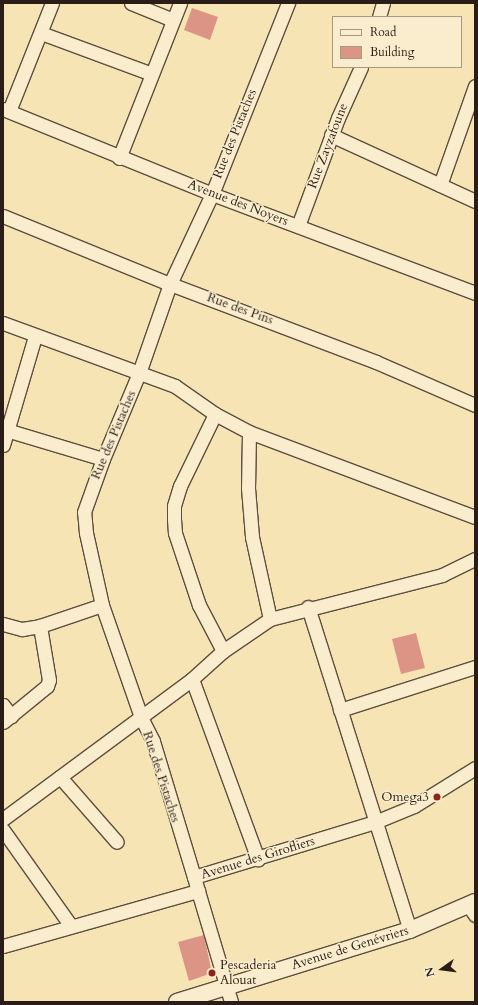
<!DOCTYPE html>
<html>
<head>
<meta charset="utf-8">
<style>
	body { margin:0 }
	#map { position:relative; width:478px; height:1005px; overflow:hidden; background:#f7e4b4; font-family:Cardo,serif }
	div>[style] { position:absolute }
	.building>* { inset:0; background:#dc9584 }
	.roads { filter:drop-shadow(1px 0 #5d4f3e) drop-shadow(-1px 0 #5d4f3e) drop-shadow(0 1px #5d4f3e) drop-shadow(0 -1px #5d4f3e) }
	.minor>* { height:13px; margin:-6.5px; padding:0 6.5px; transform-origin:6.5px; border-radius:6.5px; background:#faedce }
	.tertiary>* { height:16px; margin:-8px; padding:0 8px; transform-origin:8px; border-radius:8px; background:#faedce }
	.dots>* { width:11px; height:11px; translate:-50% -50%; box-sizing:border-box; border:2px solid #faedce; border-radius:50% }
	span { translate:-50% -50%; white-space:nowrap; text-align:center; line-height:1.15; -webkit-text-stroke:3px #faedce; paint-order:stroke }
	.street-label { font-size:13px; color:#2a1d17 }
	.poi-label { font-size:13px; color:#2a1d17 }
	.right { translate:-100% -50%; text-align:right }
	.left { translate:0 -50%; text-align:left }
	.frame { position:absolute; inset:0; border:4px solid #2a1d17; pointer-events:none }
	.legend { position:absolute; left:332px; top:16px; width:130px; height:52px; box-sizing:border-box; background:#faedce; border:1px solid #a79a85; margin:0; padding:5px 7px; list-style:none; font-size:12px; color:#2a1d17 }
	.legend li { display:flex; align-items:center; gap:8px; height:20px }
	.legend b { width:20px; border:1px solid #a79a85 }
	.north { position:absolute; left:422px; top:949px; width:40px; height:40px; -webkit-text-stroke:3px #faedce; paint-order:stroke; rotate:256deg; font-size:11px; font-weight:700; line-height:16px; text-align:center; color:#2a1d17 }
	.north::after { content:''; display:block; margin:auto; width:14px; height:18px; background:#2a1d17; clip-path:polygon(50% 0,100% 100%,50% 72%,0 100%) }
</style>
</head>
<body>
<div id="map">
	<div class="building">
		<i style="clip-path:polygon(192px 8px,218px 17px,210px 40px,184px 30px)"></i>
		<i style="clip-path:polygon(416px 633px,425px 668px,401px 674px,392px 639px)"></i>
		<i style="clip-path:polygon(204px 935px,212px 973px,189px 981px,178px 942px)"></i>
	</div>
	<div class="roads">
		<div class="minor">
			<i style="left:131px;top:3px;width:45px;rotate:22deg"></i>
			<i style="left:379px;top:17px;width:15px;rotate:-74deg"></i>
			<i style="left:41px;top:33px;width:118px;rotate:20.3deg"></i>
			<i style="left:3px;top:109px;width:226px;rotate:22.1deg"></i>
			<i style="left:212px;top:194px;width:281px;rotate:20.6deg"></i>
			<i style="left:9px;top:111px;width:116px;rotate:-68.3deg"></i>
			<i style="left:331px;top:135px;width:158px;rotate:24.6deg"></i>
			<i style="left:119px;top:158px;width:167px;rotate:-68.5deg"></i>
			<i style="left:440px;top:185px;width:105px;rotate:-70.5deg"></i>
			<i style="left:3px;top:216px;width:180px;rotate:22.2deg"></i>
			<i style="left:170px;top:284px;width:220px;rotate:20.7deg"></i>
			<i style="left:376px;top:362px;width:108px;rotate:23.5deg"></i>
			<i style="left:298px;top:226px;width:115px;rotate:-69.7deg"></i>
			<i style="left:338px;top:118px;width:56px;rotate:-65.7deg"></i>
			<i style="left:3px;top:323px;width:183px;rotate:20.1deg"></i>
			<i style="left:175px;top:386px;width:49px;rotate:35deg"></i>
			<i style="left:215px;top:414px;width:38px;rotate:28deg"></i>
			<i style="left:249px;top:432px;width:241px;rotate:20.6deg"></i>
			<i style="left:215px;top:414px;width:80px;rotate:115.9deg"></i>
			<i style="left:180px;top:486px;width:21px;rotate:107deg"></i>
			<i style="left:174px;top:506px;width:13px;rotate:90deg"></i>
			<i style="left:174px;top:519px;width:14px;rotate:86deg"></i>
			<i style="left:175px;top:533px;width:76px;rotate:71.6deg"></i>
			<i style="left:199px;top:605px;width:52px;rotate:62.4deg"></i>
			<i style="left:3px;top:429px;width:104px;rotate:16.7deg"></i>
			<i style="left:249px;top:432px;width:56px;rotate:91deg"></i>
			<i style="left:248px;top:488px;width:49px;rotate:85.3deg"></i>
			<i style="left:252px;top:537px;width:84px;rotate:77.6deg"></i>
			<i style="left:3px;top:445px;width:114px;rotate:-73.6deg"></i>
			<i style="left:308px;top:607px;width:339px;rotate:72.5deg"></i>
			<i style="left:3px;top:624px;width:20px;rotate:15deg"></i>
			<i style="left:22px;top:629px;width:18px;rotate:-9deg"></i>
			<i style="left:40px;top:626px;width:65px;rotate:-18.7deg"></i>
			<i style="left:192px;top:679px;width:192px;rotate:69.9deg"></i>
			<i style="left:3px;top:705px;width:14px;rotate:54deg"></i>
			<i style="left:340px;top:710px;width:142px;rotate:-17.7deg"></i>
			<i style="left:3px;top:722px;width:57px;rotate:-39.3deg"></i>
			<i style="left:47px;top:686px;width:6px;rotate:-72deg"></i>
			<i style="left:49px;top:680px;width:55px;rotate:-99.5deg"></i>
			<i style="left:60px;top:777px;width:86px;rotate:48.8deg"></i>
			<i style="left:3px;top:819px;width:235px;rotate:-36.5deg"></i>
			<i style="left:192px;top:679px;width:42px;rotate:-42.1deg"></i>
			<i style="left:223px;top:651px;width:57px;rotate:-34.2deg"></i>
			<i style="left:270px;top:619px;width:178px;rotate:-14.3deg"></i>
			<i style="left:442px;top:575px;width:37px;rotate:-26deg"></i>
			<i style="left:3px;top:830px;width:118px;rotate:54.7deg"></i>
			<i style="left:194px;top:877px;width:142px;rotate:-106.8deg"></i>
			<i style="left:153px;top:741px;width:27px;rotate:-117deg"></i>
			<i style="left:141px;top:717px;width:119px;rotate:-109.2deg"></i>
			<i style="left:102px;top:605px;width:74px;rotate:-102.5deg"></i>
			<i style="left:86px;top:533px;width:21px;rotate:-95deg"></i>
			<i style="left:84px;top:512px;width:56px;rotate:-70.3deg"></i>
			<i style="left:103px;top:459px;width:93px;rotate:-67.3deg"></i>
			<i style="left:139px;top:373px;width:94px;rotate:-70.8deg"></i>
			<i style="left:170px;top:284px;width:99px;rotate:-65deg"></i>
			<i style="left:212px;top:194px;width:206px;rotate:-68.3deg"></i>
			<i style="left:198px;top:891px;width:116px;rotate:73.4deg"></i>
			<i style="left:469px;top:906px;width:11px;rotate:56deg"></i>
			<i style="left:3px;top:946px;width:203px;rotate:-15.8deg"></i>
			<i style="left:198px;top:891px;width:15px;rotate:-106deg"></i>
			<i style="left:194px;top:877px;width:189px;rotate:-16.9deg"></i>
			<i style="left:375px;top:822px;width:42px;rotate:-22.3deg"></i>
			<i style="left:414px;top:806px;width:72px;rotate:-31.9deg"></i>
		</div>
		<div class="tertiary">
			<i style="left:177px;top:1002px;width:244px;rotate:-17.2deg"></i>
			<i style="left:410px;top:930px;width:71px;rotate:-23.3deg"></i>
		</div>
	</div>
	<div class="dots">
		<i style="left:437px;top:797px;background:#8f2418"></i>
		<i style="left:212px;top:973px;background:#8f2418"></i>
	</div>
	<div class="street-label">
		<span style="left:235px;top:134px;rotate:-68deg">Rue des Pistaches</span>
		<span style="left:328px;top:146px;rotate:-69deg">Rue Zayzafoune</span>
		<span style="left:238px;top:203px;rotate:21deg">Avenue des Noyers</span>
		<span style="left:240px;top:309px;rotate:20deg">Rue des Pins</span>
		<span style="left:114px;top:435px;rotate:-67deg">Rue des Pistaches</span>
		<span style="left:161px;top:777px;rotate:72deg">Rue des Pistaches</span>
		<span style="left:258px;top:858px;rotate:-17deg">Avenue des Girofliers</span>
		<span style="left:350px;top:948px;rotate:-17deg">Avenue de Genévriers</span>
	</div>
	<div class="poi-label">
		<span class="right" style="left:429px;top:797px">Omega3</span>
		<span class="left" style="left:220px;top:973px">Pescaderia<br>Alouat</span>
	</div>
	<div class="frame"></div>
	<ul class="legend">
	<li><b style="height:5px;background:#faedce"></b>Road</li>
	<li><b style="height:11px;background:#dc9584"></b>Building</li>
	</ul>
	<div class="north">N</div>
</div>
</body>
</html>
